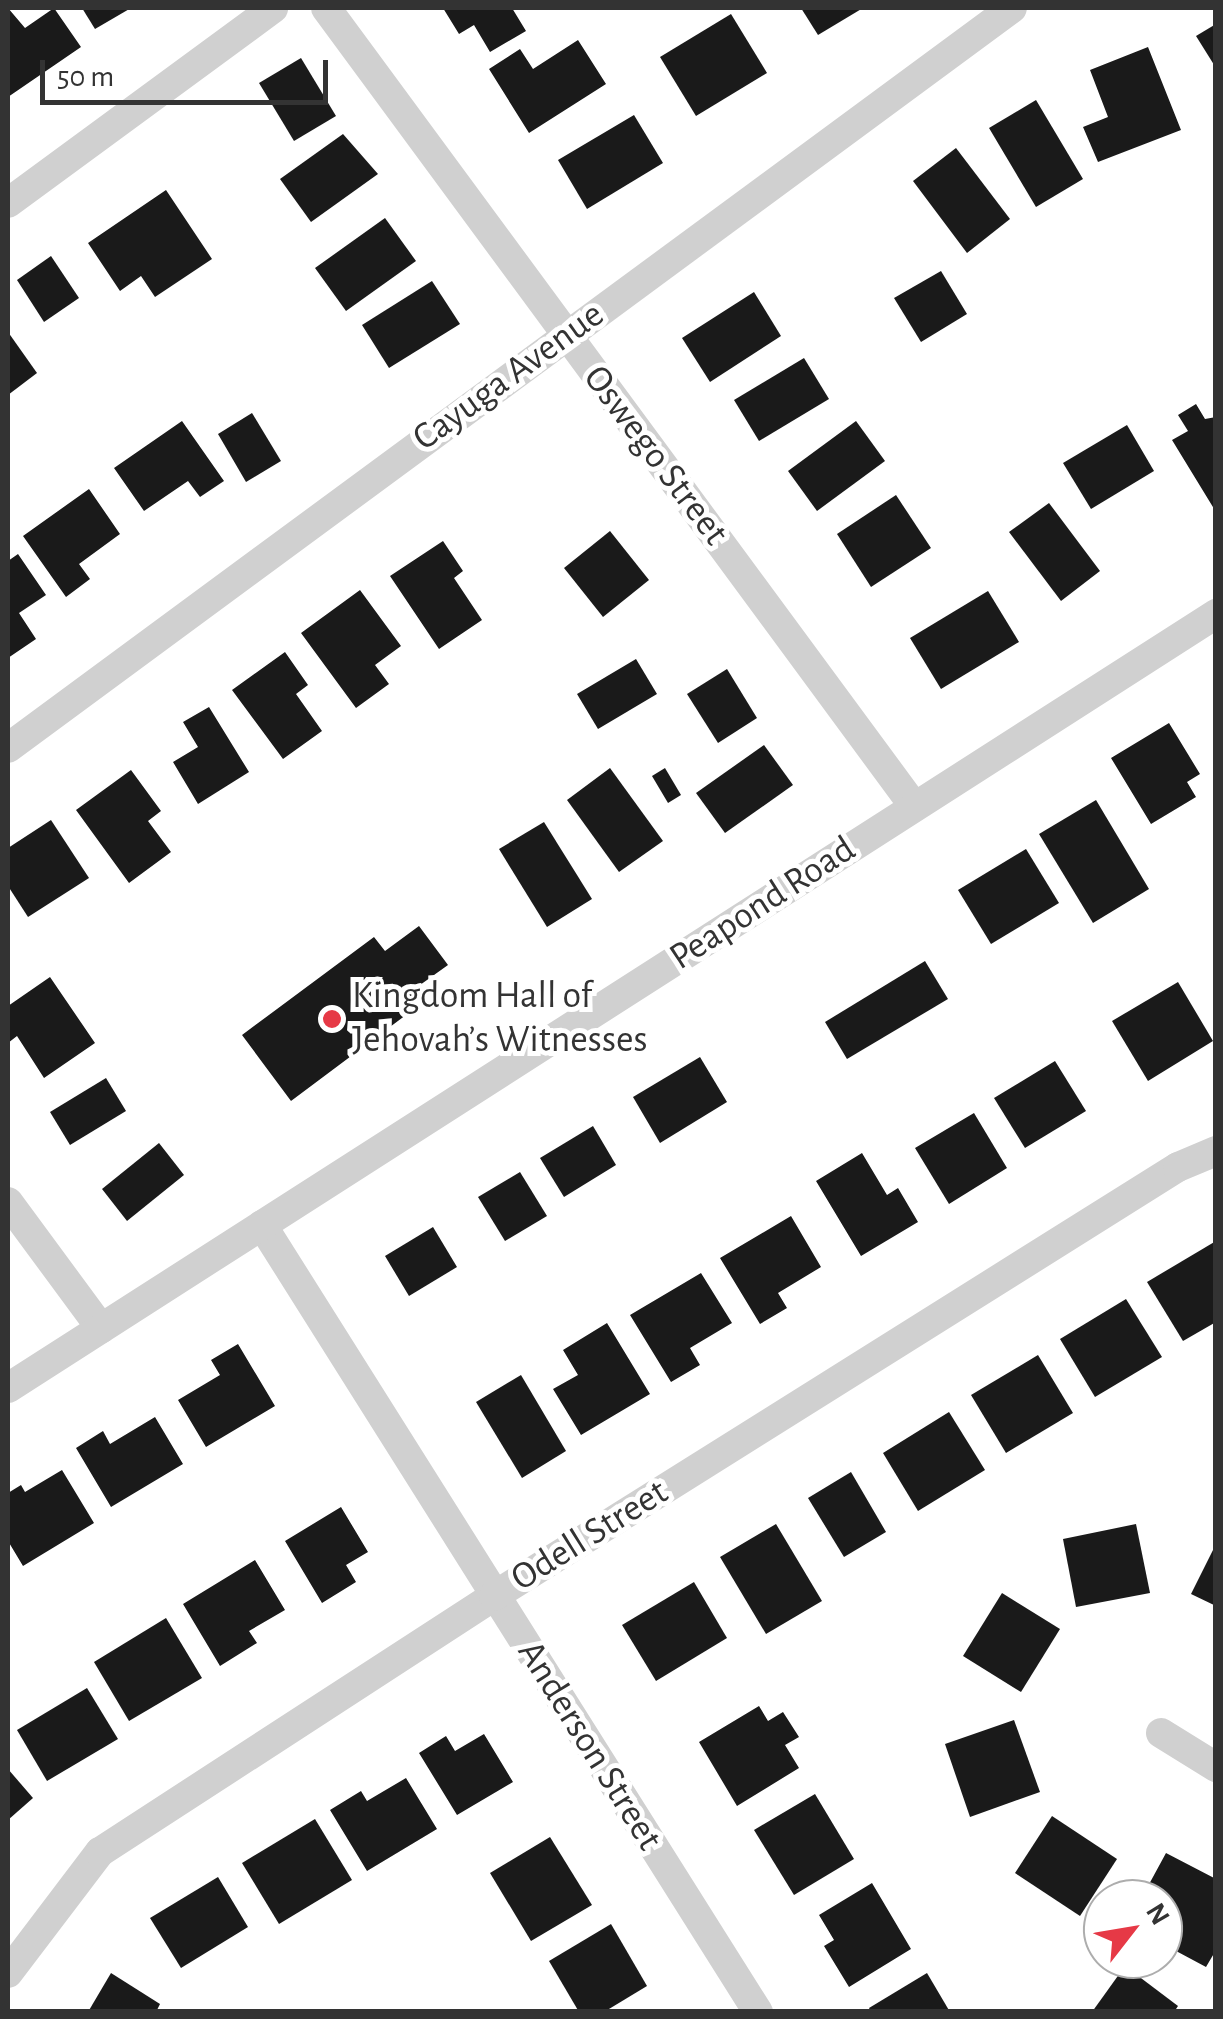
<!DOCTYPE html>
<html>
<head>
<meta charset="utf-8">
<style>
	body { margin:0 }
	#map { position:relative; width:1223px; height:2019px; overflow:hidden; background:#fff; font-family:"Alegreya Sans",sans-serif }
	div>[style] { position:absolute }
	.building>* { inset:0; background:#1a1a1a }
	.minor>* { height:30px; margin:-15px; padding:0 15px; transform-origin:15px; border-radius:15px; background:#d0d0d0 }
	.dots>* { width:28px; height:28px; translate:-50% -50%; box-sizing:border-box; border:5px solid #fff; border-radius:50% }
	span { translate:-50% -50%; white-space:nowrap; text-align:center; line-height:1.15; -webkit-text-stroke:10px #fff; paint-order:stroke }
	.street-label { font-size:38px; color:#333 }
	.poi-label { font-size:38px; color:#333 }
	.left { translate:0 -50%; text-align:left }
	.frame { position:absolute; inset:0; border:10px solid #333; pointer-events:none }
	.north { position:absolute; left:1083px; top:1879px; width:100px; height:100px; box-sizing:border-box; background:#fff; border:2px solid #adadad; border-radius:50%; rotate:59deg; font-size:28px; font-weight:700; line-height:40px; text-align:center; color:#333 }
	.north::after { content:''; display:block; margin:auto; width:35px; height:45px; background:#e63946; clip-path:polygon(50% 0,100% 100%,50% 72%,0 100%) }
	.scale { position:absolute; left:40px; top:60px; width:288px; height:45px; box-sizing:border-box; border:5px solid #333; border-top:0; padding-left:12px; font-size:30px; line-height:35px; white-space:nowrap; color:#333; -webkit-text-stroke:8px #fff; paint-order:stroke }
</style>
</head>
<body>
<div id="map">
	<div class="building">
		<i style="clip-path:polygon(8px 8px,25px 28px,54px 8px,81px 47px,8px 97px)"></i>
		<i style="clip-path:polygon(82px 8px,131px 8px,95px 29px)"></i>
		<i style="clip-path:polygon(443px 8px,512px 8px,526px 31px,490px 52px,474px 25px,459px 34px)"></i>
		<i style="clip-path:polygon(801px 8px,863px 8px,818px 35px)"></i>
		<i style="clip-path:polygon(731px 14px,767px 73px,696px 116px,660px 57px)"></i>
		<i style="clip-path:polygon(1216px 24px,1216px 68px,1196px 36px)"></i>
		<i style="clip-path:polygon(578px 40px,606px 84px,529px 133px,489px 69px,520px 49px,533px 69px)"></i>
		<i style="clip-path:polygon(1148px 47px,1181px 130px,1098px 162px,1083px 127px,1108px 117px,1090px 70px)"></i>
		<i style="clip-path:polygon(301px 58px,336px 116px,294px 141px,259px 83px)"></i>
		<i style="clip-path:polygon(1036px 100px,1083px 179px,1036px 207px,989px 128px)"></i>
		<i style="clip-path:polygon(634px 115px,663px 163px,587px 209px,558px 160px)"></i>
		<i style="clip-path:polygon(343px 134px,378px 174px,311px 222px,280px 179px)"></i>
		<i style="clip-path:polygon(956px 148px,1010px 219px,967px 253px,913px 181px)"></i>
		<i style="clip-path:polygon(166px 190px,212px 259px,155px 297px,141px 276px,120px 291px,88px 243px)"></i>
		<i style="clip-path:polygon(385px 218px,416px 261px,346px 311px,315px 268px)"></i>
		<i style="clip-path:polygon(51px 256px,79px 298px,44px 322px,17px 280px)"></i>
		<i style="clip-path:polygon(941px 271px,967px 314px,921px 342px,894px 298px)"></i>
		<i style="clip-path:polygon(432px 281px,460px 324px,389px 368px,362px 325px)"></i>
		<i style="clip-path:polygon(754px 292px,781px 336px,710px 382px,682px 338px)"></i>
		<i style="clip-path:polygon(8px 332px,37px 373px,8px 395px)"></i>
		<i style="clip-path:polygon(804px 358px,829px 399px,759px 441px,734px 400px)"></i>
		<i style="clip-path:polygon(1196px 404px,1205px 419px,1216px 417px,1216px 512px,1172px 440px,1188px 431px,1178px 415px)"></i>
		<i style="clip-path:polygon(252px 413px,281px 461px,246px 482px,218px 434px)"></i>
		<i style="clip-path:polygon(182px 421px,224px 481px,200px 497px,188px 481px,144px 511px,114px 468px)"></i>
		<i style="clip-path:polygon(856px 421px,885px 461px,817px 511px,788px 471px)"></i>
		<i style="clip-path:polygon(1127px 425px,1154px 471px,1091px 509px,1063px 463px)"></i>
		<i style="clip-path:polygon(89px 489px,120px 534px,79px 564px,90px 579px,66px 597px,23px 536px)"></i>
		<i style="clip-path:polygon(896px 495px,931px 548px,871px 587px,837px 534px)"></i>
		<i style="clip-path:polygon(1049px 503px,1100px 571px,1061px 601px,1009px 532px)"></i>
		<i style="clip-path:polygon(610px 531px,649px 580px,603px 617px,564px 568px)"></i>
		<i style="clip-path:polygon(443px 541px,463px 571px,454px 578px,482px 620px,439px 649px,390px 576px)"></i>
		<i style="clip-path:polygon(18px 554px,46px 595px,19px 613px,36px 639px,8px 658px,8px 561px)"></i>
		<i style="clip-path:polygon(360px 590px,401px 646px,375px 665px,389px 684px,356px 708px,301px 633px)"></i>
		<i style="clip-path:polygon(988px 591px,1019px 642px,941px 689px,910px 638px)"></i>
		<i style="clip-path:polygon(285px 652px,308px 685px,296px 694px,322px 731px,283px 759px,232px 690px)"></i>
		<i style="clip-path:polygon(636px 659px,657px 694px,598px 729px,577px 694px)"></i>
		<i style="clip-path:polygon(727px 669px,757px 718px,718px 743px,687px 694px)"></i>
		<i style="clip-path:polygon(209px 707px,249px 772px,198px 804px,173px 762px,198px 747px,183px 722px)"></i>
		<i style="clip-path:polygon(1169px 723px,1200px 774px,1187px 782px,1196px 797px,1151px 824px,1111px 758px)"></i>
		<i style="clip-path:polygon(764px 745px,793px 785px,725px 833px,696px 793px)"></i>
		<i style="clip-path:polygon(610px 768px,663px 841px,619px 872px,567px 800px)"></i>
		<i style="clip-path:polygon(665px 768px,681px 795px,668px 803px,652px 776px)"></i>
		<i style="clip-path:polygon(131px 770px,161px 811px,148px 821px,171px 852px,129px 883px,76px 810px)"></i>
		<i style="clip-path:polygon(1096px 800px,1149px 889px,1093px 923px,1039px 834px)"></i>
		<i style="clip-path:polygon(51px 820px,89px 878px,28px 917px,8px 886px,8px 848px)"></i>
		<i style="clip-path:polygon(544px 822px,592px 899px,547px 927px,499px 849px)"></i>
		<i style="clip-path:polygon(1026px 849px,1059px 903px,991px 944px,958px 890px)"></i>
		<i style="clip-path:polygon(419px 926px,448px 965px,413px 990px,422px 1003px,291px 1101px,242px 1035px,374px 937px,385px 951px)"></i>
		<i style="clip-path:polygon(925px 961px,948px 999px,847px 1059px,825px 1022px)"></i>
		<i style="clip-path:polygon(50px 977px,95px 1043px,44px 1078px,17px 1036px,8px 1043px,8px 1006px)"></i>
		<i style="clip-path:polygon(1178px 982px,1213px 1041px,1148px 1081px,1112px 1021px)"></i>
		<i style="clip-path:polygon(700px 1057px,727px 1102px,660px 1143px,633px 1097px)"></i>
		<i style="clip-path:polygon(1055px 1061px,1086px 1111px,1025px 1148px,994px 1098px)"></i>
		<i style="clip-path:polygon(106px 1078px,126px 1111px,70px 1145px,50px 1112px)"></i>
		<i style="clip-path:polygon(974px 1113px,1007px 1168px,949px 1204px,915px 1148px)"></i>
		<i style="clip-path:polygon(593px 1126px,616px 1165px,564px 1197px,540px 1158px)"></i>
		<i style="clip-path:polygon(159px 1143px,184px 1175px,127px 1221px,102px 1189px)"></i>
		<i style="clip-path:polygon(862px 1153px,887px 1195px,898px 1188px,918px 1222px,861px 1256px,816px 1181px)"></i>
		<i style="clip-path:polygon(520px 1172px,547px 1216px,505px 1241px,478px 1197px)"></i>
		<i style="clip-path:polygon(791px 1216px,821px 1267px,778px 1293px,787px 1308px,760px 1324px,720px 1258px)"></i>
		<i style="clip-path:polygon(433px 1227px,457px 1267px,409px 1296px,385px 1256px)"></i>
		<i style="clip-path:polygon(1216px 1241px,1216px 1322px,1183px 1341px,1147px 1282px)"></i>
		<i style="clip-path:polygon(701px 1273px,732px 1323px,690px 1348px,700px 1365px,671px 1382px,630px 1315px)"></i>
		<i style="clip-path:polygon(1126px 1299px,1162px 1357px,1095px 1397px,1060px 1339px)"></i>
		<i style="clip-path:polygon(607px 1323px,650px 1394px,581px 1435px,553px 1389px,578px 1375px,563px 1350px)"></i>
		<i style="clip-path:polygon(238px 1344px,275px 1406px,206px 1447px,178px 1400px,220px 1375px,211px 1360px)"></i>
		<i style="clip-path:polygon(1038px 1355px,1073px 1413px,1006px 1453px,971px 1395px)"></i>
		<i style="clip-path:polygon(521px 1375px,566px 1451px,522px 1478px,476px 1402px)"></i>
		<i style="clip-path:polygon(949px 1412px,985px 1470px,918px 1511px,883px 1453px)"></i>
		<i style="clip-path:polygon(155px 1417px,183px 1464px,111px 1507px,76px 1448px,103px 1431px,110px 1444px)"></i>
		<i style="clip-path:polygon(62px 1470px,94px 1523px,23px 1566px,8px 1541px,8px 1493px,21px 1485px,25px 1492px)"></i>
		<i style="clip-path:polygon(851px 1472px,886px 1532px,844px 1557px,808px 1498px)"></i>
		<i style="clip-path:polygon(341px 1507px,368px 1552px,346px 1565px,356px 1582px,322px 1603px,285px 1541px)"></i>
		<i style="clip-path:polygon(776px 1524px,822px 1601px,766px 1634px,720px 1557px)"></i>
		<i style="clip-path:polygon(1136px 1524px,1150px 1593px,1076px 1607px,1063px 1539px)"></i>
		<i style="clip-path:polygon(1216px 1544px,1216px 1606px,1191px 1594px)"></i>
		<i style="clip-path:polygon(255px 1560px,285px 1610px,249px 1631px,257px 1643px,220px 1666px,183px 1604px)"></i>
		<i style="clip-path:polygon(694px 1582px,727px 1638px,656px 1681px,622px 1625px)"></i>
		<i style="clip-path:polygon(1002px 1593px,1060px 1629px,1021px 1692px,963px 1656px)"></i>
		<i style="clip-path:polygon(166px 1618px,202px 1678px,129px 1721px,94px 1662px)"></i>
		<i style="clip-path:polygon(87px 1688px,118px 1739px,47px 1781px,17px 1730px)"></i>
		<i style="clip-path:polygon(759px 1706px,768px 1721px,783px 1712px,799px 1737px,785px 1745px,799px 1768px,737px 1806px,699px 1742px)"></i>
		<i style="clip-path:polygon(1014px 1720px,1040px 1792px,970px 1817px,945px 1744px)"></i>
		<i style="clip-path:polygon(484px 1734px,513px 1782px,457px 1815px,419px 1753px,446px 1736px,455px 1751px)"></i>
		<i style="clip-path:polygon(8px 1769px,33px 1798px,8px 1820px)"></i>
		<i style="clip-path:polygon(406px 1778px,437px 1829px,367px 1871px,330px 1810px,361px 1791px,367px 1801px)"></i>
		<i style="clip-path:polygon(815px 1794px,854px 1859px,794px 1895px,754px 1830px)"></i>
		<i style="clip-path:polygon(1052px 1816px,1117px 1859px,1080px 1916px,1015px 1873px)"></i>
		<i style="clip-path:polygon(315px 1819px,352px 1880px,279px 1924px,242px 1863px)"></i>
		<i style="clip-path:polygon(550px 1837px,592px 1905px,531px 1941px,490px 1873px)"></i>
		<i style="clip-path:polygon(1166px 1853px,1216px 1879px,1216px 1950px,1206px 1967px,1163px 1944px,1163px 1899px,1141px 1899px)"></i>
		<i style="clip-path:polygon(218px 1877px,248px 1927px,181px 1968px,150px 1918px)"></i>
		<i style="clip-path:polygon(872px 1883px,911px 1949px,849px 1987px,824px 1946px,834px 1940px,819px 1915px)"></i>
		<i style="clip-path:polygon(611px 1924px,647px 1986px,604px 2012px,579px 2012px,549px 1961px)"></i>
		<i style="clip-path:polygon(1125px 1966px,1178px 2006px,1174px 2012px,1092px 2012px)"></i>
		<i style="clip-path:polygon(111px 1973px,160px 2004px,156px 2012px,88px 2012px)"></i>
		<i style="clip-path:polygon(927px 1973px,950px 2012px,871px 2012px,869px 2008px)"></i>
	</div>
	<div class="minor">
		<i style="left:326px;top:8px;width:991px;rotate:53.62deg"></i>
		<i style="left:8px;top:203px;width:329px;rotate:-36.3deg"></i>
		<i style="left:8px;top:748px;width:1247px;rotate:-36.39deg"></i>
		<i style="left:8px;top:1202px;width:157px;rotate:53.6deg"></i>
		<i style="left:262px;top:1225px;width:930px;rotate:57.78deg"></i>
		<i style="left:8px;top:1388px;width:1435px;rotate:-32.65deg"></i>
		<i style="left:1161px;top:1733px;width:65px;rotate:31.7deg"></i>
		<i style="left:8px;top:1973px;width:152px;rotate:-52.8deg"></i>
		<i style="left:100px;top:1852px;width:470px;rotate:-33deg"></i>
		<i style="left:494px;top:1596px;width:807px;rotate:-32.1deg"></i>
		<i style="left:1178px;top:1167px;width:41px;rotate:-22.8deg"></i>
	</div>
	<div class="dots">
		<i style="left:332px;top:1019px;background:#e63946"></i>
	</div>
	<div class="street-label">
		<span style="left:509px;top:377px;rotate:-36deg">Cayuga Avenue</span>
		<span style="left:655px;top:456px;rotate:53deg">Oswego Street</span>
		<span style="left:763px;top:904px;rotate:-33deg">Peapond Road</span>
		<span style="left:590px;top:1536px;rotate:-32deg">Odell Street</span>
		<span style="left:589px;top:1746px;rotate:58deg">Anderson Street</span>
	</div>
	<div class="poi-label">
		<span class="left" style="left:352px;top:1019px">Kingdom Hall of<br>Jehovah’s Witnesses</span>
	</div>
	<div class="frame"></div>
	<div class="north">N</div>
	<div class="scale">50 m</div>
</div>
</body>
</html>
